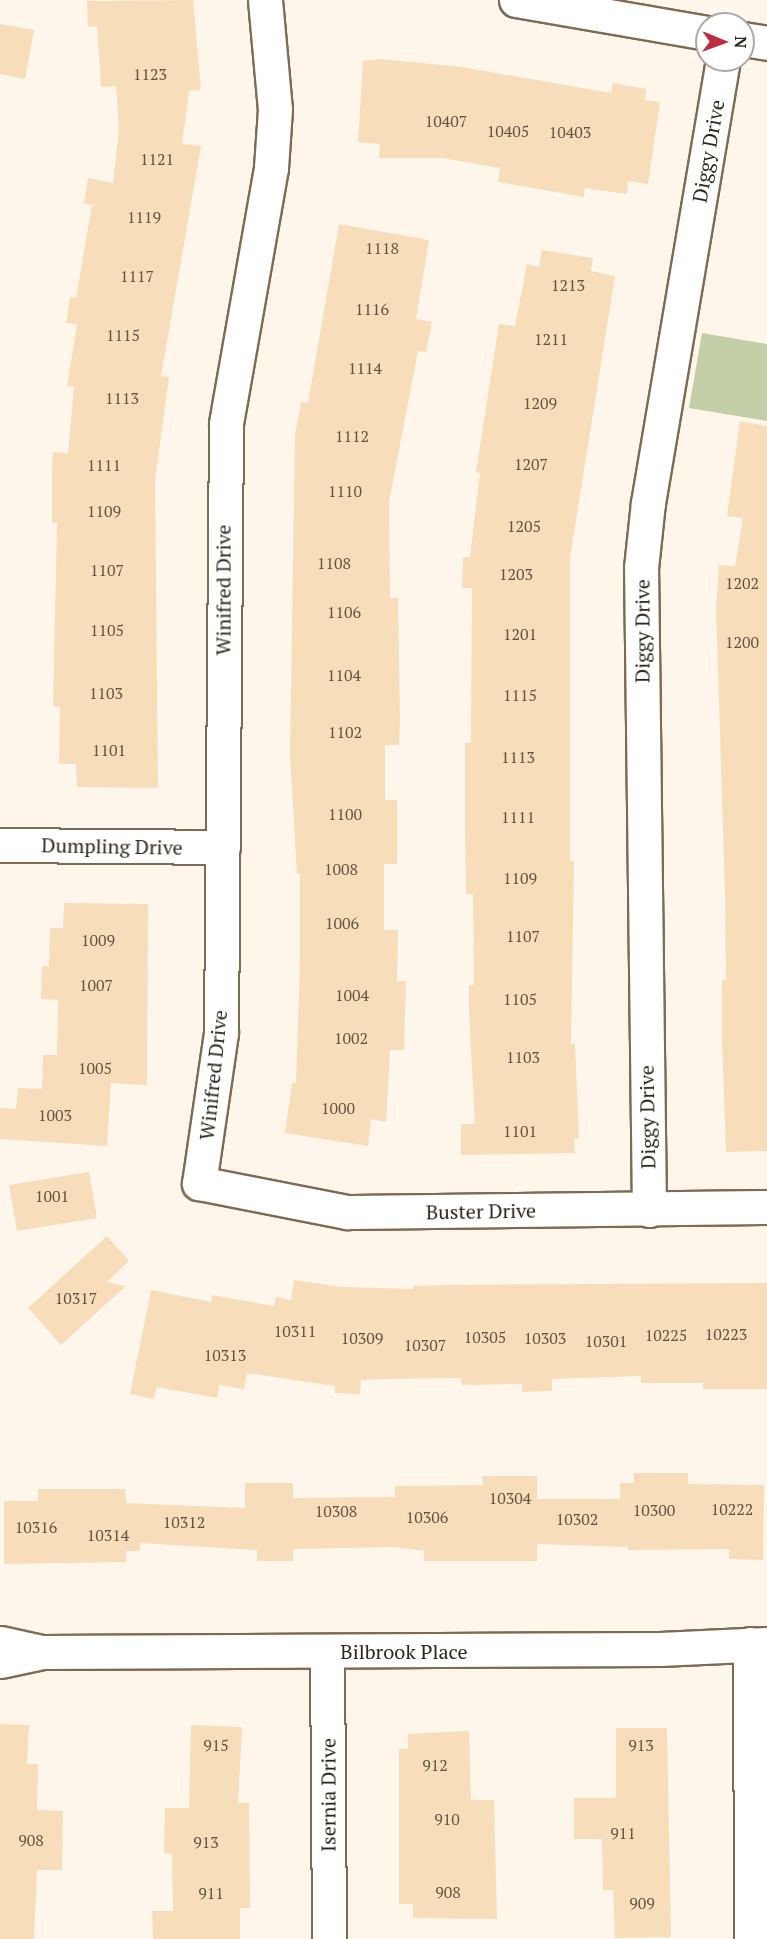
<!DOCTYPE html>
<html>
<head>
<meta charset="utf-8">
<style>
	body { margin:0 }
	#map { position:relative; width:767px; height:1939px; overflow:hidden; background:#fff6eb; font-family:"PT Serif",serif }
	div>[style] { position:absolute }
	.green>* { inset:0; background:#c3cfa6 }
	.building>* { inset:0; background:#f8ddba }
	.roads { filter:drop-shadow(2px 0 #7e6b53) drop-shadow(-2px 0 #7e6b53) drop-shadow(0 2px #7e6b53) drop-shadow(0 -2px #7e6b53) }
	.minor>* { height:33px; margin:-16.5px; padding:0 16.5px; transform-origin:16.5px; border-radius:16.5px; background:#fff }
	.tertiary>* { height:33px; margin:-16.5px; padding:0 16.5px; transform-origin:16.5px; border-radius:16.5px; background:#fff }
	span { translate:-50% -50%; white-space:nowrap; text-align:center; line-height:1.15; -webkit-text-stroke:4.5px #fff; paint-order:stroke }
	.number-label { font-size:16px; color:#605444 }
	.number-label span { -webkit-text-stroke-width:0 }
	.street-label { font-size:20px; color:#2d261c }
	.north { position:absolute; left:695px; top:12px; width:60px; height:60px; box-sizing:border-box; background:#fff; border:2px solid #aba8a4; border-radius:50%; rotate:91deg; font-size:16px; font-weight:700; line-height:24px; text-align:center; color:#2d261c }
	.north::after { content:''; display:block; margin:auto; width:21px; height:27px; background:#be2e43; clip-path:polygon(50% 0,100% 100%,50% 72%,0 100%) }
</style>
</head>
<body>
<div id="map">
	<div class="green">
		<i style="clip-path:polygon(702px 333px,767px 344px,767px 421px,689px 408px)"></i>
	</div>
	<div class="building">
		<i style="clip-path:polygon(193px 0,201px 90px,189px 91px,182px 144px,201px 146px,161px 376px,169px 377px,155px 480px,158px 788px,77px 787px,76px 764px,59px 764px,60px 707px,53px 706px,57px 523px,52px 523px,52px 470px,53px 452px,68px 453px,74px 387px,67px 386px,77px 324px,66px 323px,70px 297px,76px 298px,92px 205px,84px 203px,88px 178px,113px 183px,119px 129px,116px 86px,101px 87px,97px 26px,88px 27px,87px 1px)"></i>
		<i style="clip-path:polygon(0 24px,34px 30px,25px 79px,0 74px)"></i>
		<i style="clip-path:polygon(380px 59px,462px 67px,611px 93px,613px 83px,646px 89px,645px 100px,660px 102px,648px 184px,628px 181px,627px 194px,585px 188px,584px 197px,498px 182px,500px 168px,442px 158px,379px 158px,380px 144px,358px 142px,363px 61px)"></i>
		<i style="clip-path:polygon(339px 224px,429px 240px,416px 319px,432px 322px,426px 352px,418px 351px,389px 502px,390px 598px,398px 598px,400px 718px,399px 745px,385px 745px,385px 800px,397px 800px,397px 864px,384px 864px,384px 930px,398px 930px,397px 981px,406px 981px,404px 1050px,390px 1050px,386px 1122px,371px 1119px,368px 1146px,285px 1133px,292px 1083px,296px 1083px,300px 962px,300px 874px,297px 874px,290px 755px,295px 435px,301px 402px,308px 403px)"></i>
		<i style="clip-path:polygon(542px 250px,593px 258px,591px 271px,615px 276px,570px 558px,570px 861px,574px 861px,571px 1044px,575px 1044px,579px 1139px,574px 1139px,575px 1153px,461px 1155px,461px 1124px,475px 1124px,469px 1012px,469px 985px,474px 985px,473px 894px,466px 894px,465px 828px,465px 743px,471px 743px,472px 588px,462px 588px,463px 557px,470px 557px,480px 473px,476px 472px,499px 324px,515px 326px,527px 264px,539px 267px)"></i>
		<i style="clip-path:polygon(740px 421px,767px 426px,767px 1151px,726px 1152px,722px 1041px,722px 980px,726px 980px,725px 894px,716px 608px,719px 565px,735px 566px,743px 518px,727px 516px)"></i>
		<i style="clip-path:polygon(64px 903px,148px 904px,147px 1085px,111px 1083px,107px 1146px,0 1139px,0 1108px,16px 1109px,18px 1088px,42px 1089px,43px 1055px,57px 1055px,58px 1000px,41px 999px,42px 966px,49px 967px,50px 928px,63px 928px)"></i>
		<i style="clip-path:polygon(89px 1172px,97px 1218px,17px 1231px,9px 1185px)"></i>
		<i style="clip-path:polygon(107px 1236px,129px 1261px,107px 1282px,126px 1286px,61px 1345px,28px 1308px)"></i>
		<i style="clip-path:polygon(294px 1280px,342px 1287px,413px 1289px,413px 1286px,448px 1285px,767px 1283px,767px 1389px,703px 1389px,703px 1383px,641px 1383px,641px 1376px,552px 1379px,552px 1391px,522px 1392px,522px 1384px,462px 1385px,461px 1378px,385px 1379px,361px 1380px,360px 1394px,335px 1393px,335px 1386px,247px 1373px,244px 1389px,219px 1385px,217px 1398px,157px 1387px,154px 1399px,130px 1394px,151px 1290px,211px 1302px,212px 1295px,274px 1306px,276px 1297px,291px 1300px)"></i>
		<i style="clip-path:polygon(634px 1473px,688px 1473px,688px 1484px,764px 1485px,763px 1560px,729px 1559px,729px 1549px,628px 1550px,628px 1547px,537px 1544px,537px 1561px,424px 1561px,424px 1551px,395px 1547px,293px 1549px,293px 1561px,257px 1561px,257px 1550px,140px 1543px,140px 1551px,126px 1551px,126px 1562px,4px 1564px,4px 1501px,38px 1501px,38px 1489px,125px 1489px,126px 1503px,245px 1508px,245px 1483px,293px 1483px,293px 1498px,395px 1497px,395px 1486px,483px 1485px,482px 1476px,537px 1476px,537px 1499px,620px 1499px,620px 1483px,634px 1483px)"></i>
		<i style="clip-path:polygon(0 1724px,29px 1725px,27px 1764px,38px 1764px,37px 1810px,63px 1811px,62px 1870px,37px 1870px,34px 1939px,0 1939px)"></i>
		<i style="clip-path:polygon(191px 1725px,241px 1727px,242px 1730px,238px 1803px,249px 1803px,250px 1908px,240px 1908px,240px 1939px,153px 1939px,152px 1911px,173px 1911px,172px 1854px,164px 1853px,165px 1808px,189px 1808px)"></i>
		<i style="clip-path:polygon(616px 1728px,667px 1728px,671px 1937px,615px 1938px,613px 1890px,603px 1890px,602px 1839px,574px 1839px,574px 1798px,616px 1798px)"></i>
		<i style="clip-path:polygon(469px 1731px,471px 1800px,494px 1800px,497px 1919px,413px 1918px,413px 1904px,399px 1904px,399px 1749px,408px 1749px,408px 1734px)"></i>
	</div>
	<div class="roads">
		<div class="minor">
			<i style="left:265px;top:0;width:109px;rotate:84.8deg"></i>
			<i style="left:275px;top:109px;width:59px;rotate:93.9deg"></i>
			<i style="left:271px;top:168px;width:260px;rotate:100deg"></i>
			<i style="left:226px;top:424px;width:609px;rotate:90.47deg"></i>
			<i style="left:221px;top:1033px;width:152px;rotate:98.3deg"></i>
			<i style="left:199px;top:1183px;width:151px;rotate:11.1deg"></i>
			<i style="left:347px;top:1212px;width:420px;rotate:-0.7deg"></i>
			<i style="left:516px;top:0;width:194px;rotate:9.8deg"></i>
			<i style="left:743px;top:39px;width:24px;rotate:9deg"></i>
			<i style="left:0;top:845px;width:223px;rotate:0.5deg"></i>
			<i style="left:649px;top:1210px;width:642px;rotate:-90.71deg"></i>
			<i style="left:641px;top:568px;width:65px;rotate:-83.9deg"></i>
			<i style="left:648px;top:503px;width:449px;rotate:-80.4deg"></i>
			<i style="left:750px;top:1644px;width:295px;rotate:89.8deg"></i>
			<i style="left:327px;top:1651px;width:288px;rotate:89.6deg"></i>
		</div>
		<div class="tertiary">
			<i style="left:0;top:1643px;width:43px;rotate:12.1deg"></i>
			<i style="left:42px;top:1652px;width:43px;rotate:167.9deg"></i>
			<i style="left:42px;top:1652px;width:618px;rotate:-0.28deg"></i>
			<i style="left:660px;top:1649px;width:107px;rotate:-2.7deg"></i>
		</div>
	</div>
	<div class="number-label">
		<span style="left:150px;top:74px">1123</span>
		<span style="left:446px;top:121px">10407</span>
		<span style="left:508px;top:131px">10405</span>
		<span style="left:570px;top:132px">10403</span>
		<span style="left:157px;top:159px">1121</span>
		<span style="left:144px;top:217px">1119</span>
		<span style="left:382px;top:248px">1118</span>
		<span style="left:137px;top:276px">1117</span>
		<span style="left:568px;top:285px">1213</span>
		<span style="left:372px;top:309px">1116</span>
		<span style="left:123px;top:335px">1115</span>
		<span style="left:551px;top:339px">1211</span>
		<span style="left:365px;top:368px">1114</span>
		<span style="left:122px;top:398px">1113</span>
		<span style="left:540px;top:403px">1209</span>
		<span style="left:352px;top:436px">1112</span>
		<span style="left:531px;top:464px">1207</span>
		<span style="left:104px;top:465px">1111</span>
		<span style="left:345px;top:491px">1110</span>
		<span style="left:104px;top:511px">1109</span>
		<span style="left:524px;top:526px">1205</span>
		<span style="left:334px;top:563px">1108</span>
		<span style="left:107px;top:570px">1107</span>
		<span style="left:516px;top:574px">1203</span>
		<span style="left:742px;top:583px">1202</span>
		<span style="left:344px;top:612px">1106</span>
		<span style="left:107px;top:630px">1105</span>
		<span style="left:520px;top:634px">1201</span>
		<span style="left:742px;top:642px">1200</span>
		<span style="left:344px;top:675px">1104</span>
		<span style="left:106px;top:693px">1103</span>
		<span style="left:520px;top:695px">1115</span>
		<span style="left:345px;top:732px">1102</span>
		<span style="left:109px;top:750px">1101</span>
		<span style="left:518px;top:757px">1113</span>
		<span style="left:345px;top:814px">1100</span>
		<span style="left:518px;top:817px">1111</span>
		<span style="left:341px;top:869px">1008</span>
		<span style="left:520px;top:878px">1109</span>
		<span style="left:342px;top:923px">1006</span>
		<span style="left:523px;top:936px">1107</span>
		<span style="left:98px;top:940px">1009</span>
		<span style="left:96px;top:985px">1007</span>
		<span style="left:352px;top:995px">1004</span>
		<span style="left:520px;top:999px">1105</span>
		<span style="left:351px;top:1038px">1002</span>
		<span style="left:523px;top:1057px">1103</span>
		<span style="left:95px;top:1068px">1005</span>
		<span style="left:338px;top:1108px">1000</span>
		<span style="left:55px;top:1115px">1003</span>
		<span style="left:520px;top:1131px">1101</span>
		<span style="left:52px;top:1196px">1001</span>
		<span style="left:76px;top:1298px">10317</span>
		<span style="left:295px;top:1331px">10311</span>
		<span style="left:726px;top:1334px">10223</span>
		<span style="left:666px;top:1335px">10225</span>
		<span style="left:485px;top:1337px">10305</span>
		<span style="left:362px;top:1338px">10309</span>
		<span style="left:545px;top:1338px">10303</span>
		<span style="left:606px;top:1341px">10301</span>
		<span style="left:425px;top:1345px">10307</span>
		<span style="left:225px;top:1355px">10313</span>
		<span style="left:510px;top:1498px">10304</span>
		<span style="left:732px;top:1509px">10222</span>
		<span style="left:654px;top:1510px">10300</span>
		<span style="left:336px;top:1511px">10308</span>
		<span style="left:427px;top:1517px">10306</span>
		<span style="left:577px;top:1519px">10302</span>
		<span style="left:184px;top:1522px">10312</span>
		<span style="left:36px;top:1527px">10316</span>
		<span style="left:108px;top:1535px">10314</span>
		<span style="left:216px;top:1745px">915</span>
		<span style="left:641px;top:1745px">913</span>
		<span style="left:435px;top:1765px">912</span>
		<span style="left:447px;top:1819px">910</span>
		<span style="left:623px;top:1833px">911</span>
		<span style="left:31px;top:1840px">908</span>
		<span style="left:206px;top:1842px">913</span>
		<span style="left:448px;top:1892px">908</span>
		<span style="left:211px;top:1893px">911</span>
		<span style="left:642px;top:1903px">909</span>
	</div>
	<div class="street-label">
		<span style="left:708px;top:151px;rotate:-80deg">Diggy Drive</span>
		<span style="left:223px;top:590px;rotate:-90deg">Winifred Drive</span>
		<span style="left:642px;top:631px;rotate:-90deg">Diggy Drive</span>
		<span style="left:112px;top:846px;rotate:1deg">Dumpling Drive</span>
		<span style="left:213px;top:1075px;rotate:-84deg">Winifred Drive</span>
		<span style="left:647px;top:1117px;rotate:-91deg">Diggy Drive</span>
		<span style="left:481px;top:1211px;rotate:-1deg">Buster Drive</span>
		<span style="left:404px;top:1651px">Bilbrook Place</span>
		<span style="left:328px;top:1795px;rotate:-90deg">Isernia Drive</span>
	</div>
	<div class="north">N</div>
</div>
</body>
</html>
